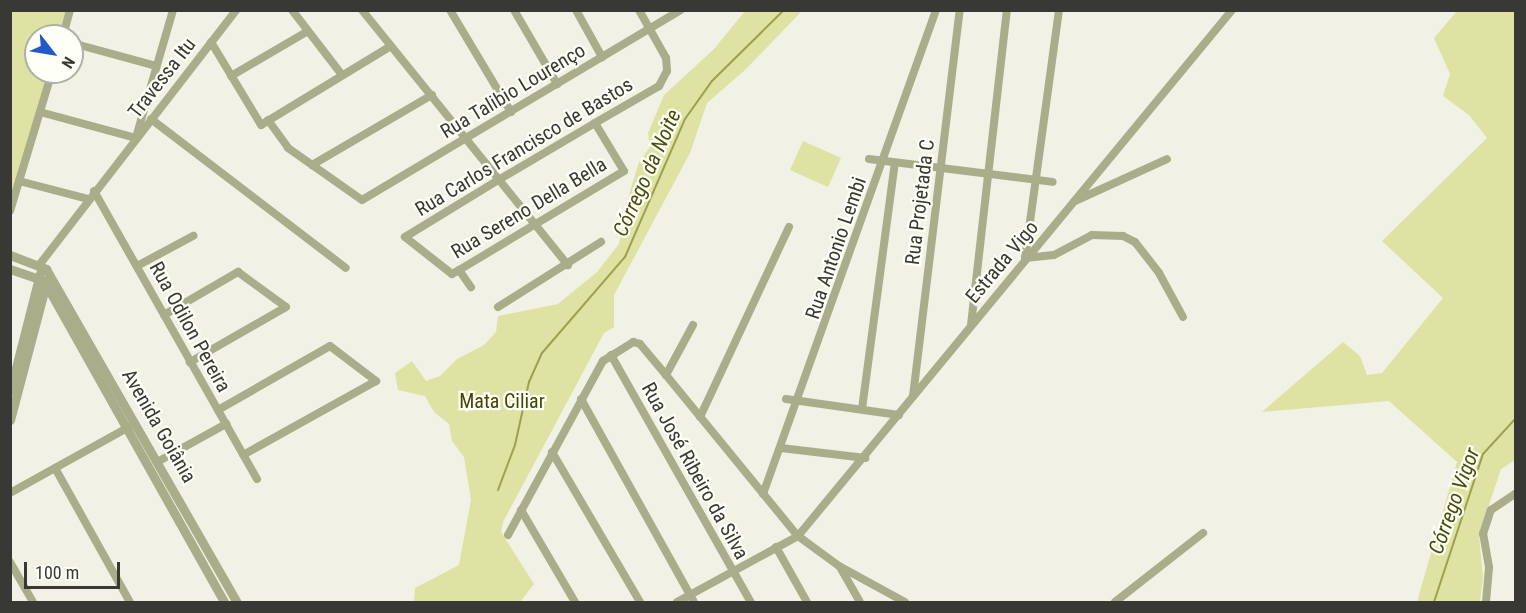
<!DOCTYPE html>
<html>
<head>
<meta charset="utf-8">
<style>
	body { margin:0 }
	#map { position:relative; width:1526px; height:613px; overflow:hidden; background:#f1f2e5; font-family:"Roboto Condensed",sans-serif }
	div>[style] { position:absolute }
	.green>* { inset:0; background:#dee2a2 }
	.stream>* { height:2px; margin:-1px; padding:0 1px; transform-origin:1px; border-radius:1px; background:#9da04c }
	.minor>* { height:8px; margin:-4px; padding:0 4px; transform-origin:4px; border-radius:4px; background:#aaad8a }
	.tertiary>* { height:9px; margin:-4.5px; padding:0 4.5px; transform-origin:4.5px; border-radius:4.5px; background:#aaad8a }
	span { translate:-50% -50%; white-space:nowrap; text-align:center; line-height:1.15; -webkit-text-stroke:4.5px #fefff7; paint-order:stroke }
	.street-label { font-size:20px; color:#383934 }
	.park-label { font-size:20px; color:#454602 }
	.water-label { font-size:21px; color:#4b4d0b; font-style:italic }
	.frame { position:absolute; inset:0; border:12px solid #383934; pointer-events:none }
	.north { position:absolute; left:24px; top:24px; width:60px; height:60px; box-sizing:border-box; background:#fefff7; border:2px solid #afb0a9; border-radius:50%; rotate:121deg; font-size:16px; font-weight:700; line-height:24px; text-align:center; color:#383934 }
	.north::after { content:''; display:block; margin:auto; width:21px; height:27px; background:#1f5bc8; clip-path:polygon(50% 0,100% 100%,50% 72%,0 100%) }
	.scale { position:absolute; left:24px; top:562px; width:96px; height:27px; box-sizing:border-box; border:3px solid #383934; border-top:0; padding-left:8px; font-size:18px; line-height:21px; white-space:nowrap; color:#383934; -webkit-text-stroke:4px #fefff7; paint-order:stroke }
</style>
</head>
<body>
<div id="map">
	<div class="green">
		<i style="clip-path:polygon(10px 11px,66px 11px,59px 36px,36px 36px,36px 72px,48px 72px,11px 196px)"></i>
		<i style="clip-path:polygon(745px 11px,802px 11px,745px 70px,707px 103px,690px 153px,614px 295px,614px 327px,604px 333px,503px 522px,501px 532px,534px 584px,520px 602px,414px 602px,415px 588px,459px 565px,471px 500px,464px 457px,452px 441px,449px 424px,434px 412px,425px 396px,398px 390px,395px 373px,412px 361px,426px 381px,440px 376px,457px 359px,484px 345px,496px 332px,498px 316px,558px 304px,597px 272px,619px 244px,630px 191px,639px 162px,650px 147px,648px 133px,664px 95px,714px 49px)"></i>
		<i style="clip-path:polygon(1457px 11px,1515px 11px,1515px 460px,1501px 469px,1479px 535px,1483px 578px,1480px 602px,1417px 602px,1457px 462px,1389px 401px,1262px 412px,1343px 342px,1360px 356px,1367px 375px,1382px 373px,1443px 298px,1382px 241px,1487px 138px,1469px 115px,1443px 96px,1450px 74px,1434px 38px)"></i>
		<i style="clip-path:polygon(803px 141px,841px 158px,828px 187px,790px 170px)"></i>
	</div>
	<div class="stream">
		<i style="left:1516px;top:306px;width:9px;rotate:90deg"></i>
		<i style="left:498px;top:490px;width:48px;rotate:-69.3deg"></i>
		<i style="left:515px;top:445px;width:65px;rotate:-77.5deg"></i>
		<i style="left:529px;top:382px;width:32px;rotate:-66deg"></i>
		<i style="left:542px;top:353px;width:127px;rotate:-49.2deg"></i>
		<i style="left:625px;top:257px;width:150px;rotate:-66.5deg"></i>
		<i style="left:685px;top:119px;width:47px;rotate:-54.6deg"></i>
		<i style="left:712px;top:81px;width:101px;rotate:-44.6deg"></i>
		<i style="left:1434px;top:602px;width:156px;rotate:-71.7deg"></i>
		<i style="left:1483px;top:454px;width:49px;rotate:-47.5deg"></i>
	</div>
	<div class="minor">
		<i style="left:292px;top:10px;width:82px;rotate:52.4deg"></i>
		<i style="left:362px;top:10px;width:328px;rotate:51.1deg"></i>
		<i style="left:450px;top:10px;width:119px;rotate:59.1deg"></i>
		<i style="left:514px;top:10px;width:86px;rotate:59.8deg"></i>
		<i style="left:576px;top:10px;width:54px;rotate:61deg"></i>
		<i style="left:1059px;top:10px;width:250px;rotate:97.8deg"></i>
		<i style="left:1025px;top:258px;width:29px;rotate:-6deg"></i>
		<i style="left:1054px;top:255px;width:43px;rotate:-27.8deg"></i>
		<i style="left:1092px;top:235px;width:31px;rotate:2deg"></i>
		<i style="left:1123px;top:236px;width:13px;rotate:27deg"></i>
		<i style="left:1135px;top:242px;width:39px;rotate:52deg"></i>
		<i style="left:1159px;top:273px;width:50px;rotate:61.4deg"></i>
		<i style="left:63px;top:36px;width:27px;rotate:-75deg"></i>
		<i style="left:211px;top:42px;width:97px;rotate:58.9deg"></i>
		<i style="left:261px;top:125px;width:152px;rotate:-31.3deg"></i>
		<i style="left:72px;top:43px;width:87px;rotate:15.3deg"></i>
		<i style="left:231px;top:76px;width:89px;rotate:-30.3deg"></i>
		<i style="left:40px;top:112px;width:99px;rotate:15.2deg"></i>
		<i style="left:151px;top:119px;width:245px;rotate:37.4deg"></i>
		<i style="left:268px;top:120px;width:34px;rotate:54deg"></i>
		<i style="left:288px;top:148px;width:90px;rotate:35.1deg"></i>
		<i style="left:362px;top:200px;width:371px;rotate:-30.8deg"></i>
		<i style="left:595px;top:123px;width:56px;rotate:58.9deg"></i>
		<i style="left:624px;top:171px;width:192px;rotate:149deg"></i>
		<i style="left:459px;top:270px;width:8px;rotate:150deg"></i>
		<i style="left:452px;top:274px;width:60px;rotate:-141.8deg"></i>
		<i style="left:405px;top:237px;width:111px;rotate:-31.4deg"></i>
		<i style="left:500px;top:179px;width:110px;rotate:-30.5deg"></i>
		<i style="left:595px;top:123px;width:74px;rotate:-30deg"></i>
		<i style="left:659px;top:86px;width:17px;rotate:-62deg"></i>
		<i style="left:667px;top:71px;width:13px;rotate:-94deg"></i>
		<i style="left:666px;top:58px;width:55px;rotate:-119.4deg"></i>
		<i style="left:137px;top:134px;width:129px;rotate:-73.8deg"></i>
		<i style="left:869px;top:159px;width:185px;rotate:7.1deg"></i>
		<i style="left:312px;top:165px;width:139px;rotate:-30.3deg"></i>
		<i style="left:19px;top:181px;width:71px;rotate:14.6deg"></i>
		<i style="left:94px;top:191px;width:331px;rotate:60.5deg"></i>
		<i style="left:1075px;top:201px;width:101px;rotate:-24.5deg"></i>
		<i style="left:10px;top:211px;width:145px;rotate:-73.2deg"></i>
		<i style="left:40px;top:264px;width:321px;rotate:-52.3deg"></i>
		<i style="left:137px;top:266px;width:64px;rotate:-28.2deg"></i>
		<i style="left:459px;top:270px;width:21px;rotate:55deg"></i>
		<i style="left:498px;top:307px;width:122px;rotate:-32.3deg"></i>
		<i style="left:164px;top:315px;width:86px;rotate:-30.2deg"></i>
		<i style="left:238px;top:272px;width:59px;rotate:36.1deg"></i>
		<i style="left:286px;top:307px;width:111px;rotate:150.2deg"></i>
		<i style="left:693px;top:325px;width:57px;rotate:118.4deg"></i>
		<i style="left:666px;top:375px;width:208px;rotate:50.7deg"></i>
		<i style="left:798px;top:536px;width:51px;rotate:36.2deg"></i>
		<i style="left:839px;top:566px;width:75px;rotate:28.6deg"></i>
		<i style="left:971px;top:325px;width:317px;rotate:-83.5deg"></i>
		<i style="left:611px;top:355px;width:284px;rotate:60.5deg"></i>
		<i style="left:913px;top:396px;width:389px;rotate:-83.1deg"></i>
		<i style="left:581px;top:399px;width:232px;rotate:60.9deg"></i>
		<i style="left:786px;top:399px;width:114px;rotate:8.1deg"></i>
		<i style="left:862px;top:409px;width:248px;rotate:-82.4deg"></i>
		<i style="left:218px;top:410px;width:129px;rotate:-29.7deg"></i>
		<i style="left:330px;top:346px;width:58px;rotate:37.3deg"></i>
		<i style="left:376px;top:381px;width:152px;rotate:150.9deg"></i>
		<i style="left:700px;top:417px;width:210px;rotate:-64.9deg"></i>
		<i style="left:781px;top:448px;width:85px;rotate:6.8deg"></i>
		<i style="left:552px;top:452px;width:174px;rotate:59.6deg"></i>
		<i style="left:159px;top:461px;width:77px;rotate:-28.9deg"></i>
		<i style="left:55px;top:468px;width:154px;rotate:60.8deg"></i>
		<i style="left:10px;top:493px;width:138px;rotate:-29deg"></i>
		<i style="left:763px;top:494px;width:514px;rotate:-70.33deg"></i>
		<i style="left:521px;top:510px;width:107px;rotate:59.6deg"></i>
		<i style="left:508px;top:535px;width:198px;rotate:-61.4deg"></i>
		<i style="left:603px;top:361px;width:36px;rotate:-32deg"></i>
		<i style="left:633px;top:342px;width:7px;rotate:16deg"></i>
		<i style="left:640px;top:344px;width:40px;rotate:50deg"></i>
		<i style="left:776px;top:547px;width:63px;rotate:60.6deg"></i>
		<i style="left:10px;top:562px;width:46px;rotate:60.1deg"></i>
		<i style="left:840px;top:567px;width:40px;rotate:60.3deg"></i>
		<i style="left:677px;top:602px;width:138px;rotate:-28.6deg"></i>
		<i style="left:798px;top:536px;width:682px;rotate:-50.47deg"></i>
		<i style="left:1115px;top:602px;width:112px;rotate:-38.1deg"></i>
		<i style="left:1486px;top:602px;width:35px;rotate:-85deg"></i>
		<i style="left:1489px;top:567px;width:34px;rotate:-100deg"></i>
		<i style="left:1483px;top:534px;width:25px;rotate:-72deg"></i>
		<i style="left:1491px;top:510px;width:30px;rotate:-34deg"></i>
	</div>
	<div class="tertiary">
		<i style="left:10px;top:255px;width:39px;rotate:21deg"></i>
		<i style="left:46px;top:269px;width:384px;rotate:60.2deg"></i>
		<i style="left:10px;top:269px;width:36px;rotate:19deg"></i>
		<i style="left:44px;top:281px;width:368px;rotate:60.7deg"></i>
		<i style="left:10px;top:391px;width:122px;rotate:-75.7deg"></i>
		<i style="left:10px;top:420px;width:141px;rotate:-75.2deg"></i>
	</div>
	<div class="street-label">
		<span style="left:162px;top:78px;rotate:-52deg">Travessa Itu</span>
		<span style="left:513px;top:91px;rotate:-31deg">Rua Talibio Lourenço</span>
		<span style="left:524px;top:147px;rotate:-31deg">Rua Carlos Francisco de Bastos</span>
		<span style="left:920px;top:202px;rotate:-83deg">Rua Projetada C</span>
		<span style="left:529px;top:208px;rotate:-31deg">Rua Sereno Della Bella</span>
		<span style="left:836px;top:248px;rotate:-71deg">Rua Antonio Lembi</span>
		<span style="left:1002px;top:262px;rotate:-50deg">Estrada Vigo</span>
		<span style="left:190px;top:327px;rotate:61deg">Rua Odilon Pereira</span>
		<span style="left:159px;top:426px;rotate:60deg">Avenida Goiânia</span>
		<span style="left:695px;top:471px;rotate:61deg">Rua José Ribeiro da Silva</span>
	</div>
	<div class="park-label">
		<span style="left:502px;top:401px">Mata Ciliar</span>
	</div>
	<div class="water-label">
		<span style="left:647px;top:173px;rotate:-66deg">Córrego da Noite</span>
		<span style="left:1454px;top:501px;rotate:-70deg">Córrego Vigor</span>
	</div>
	<div class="frame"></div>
	<div class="north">N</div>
	<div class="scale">100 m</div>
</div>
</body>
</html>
